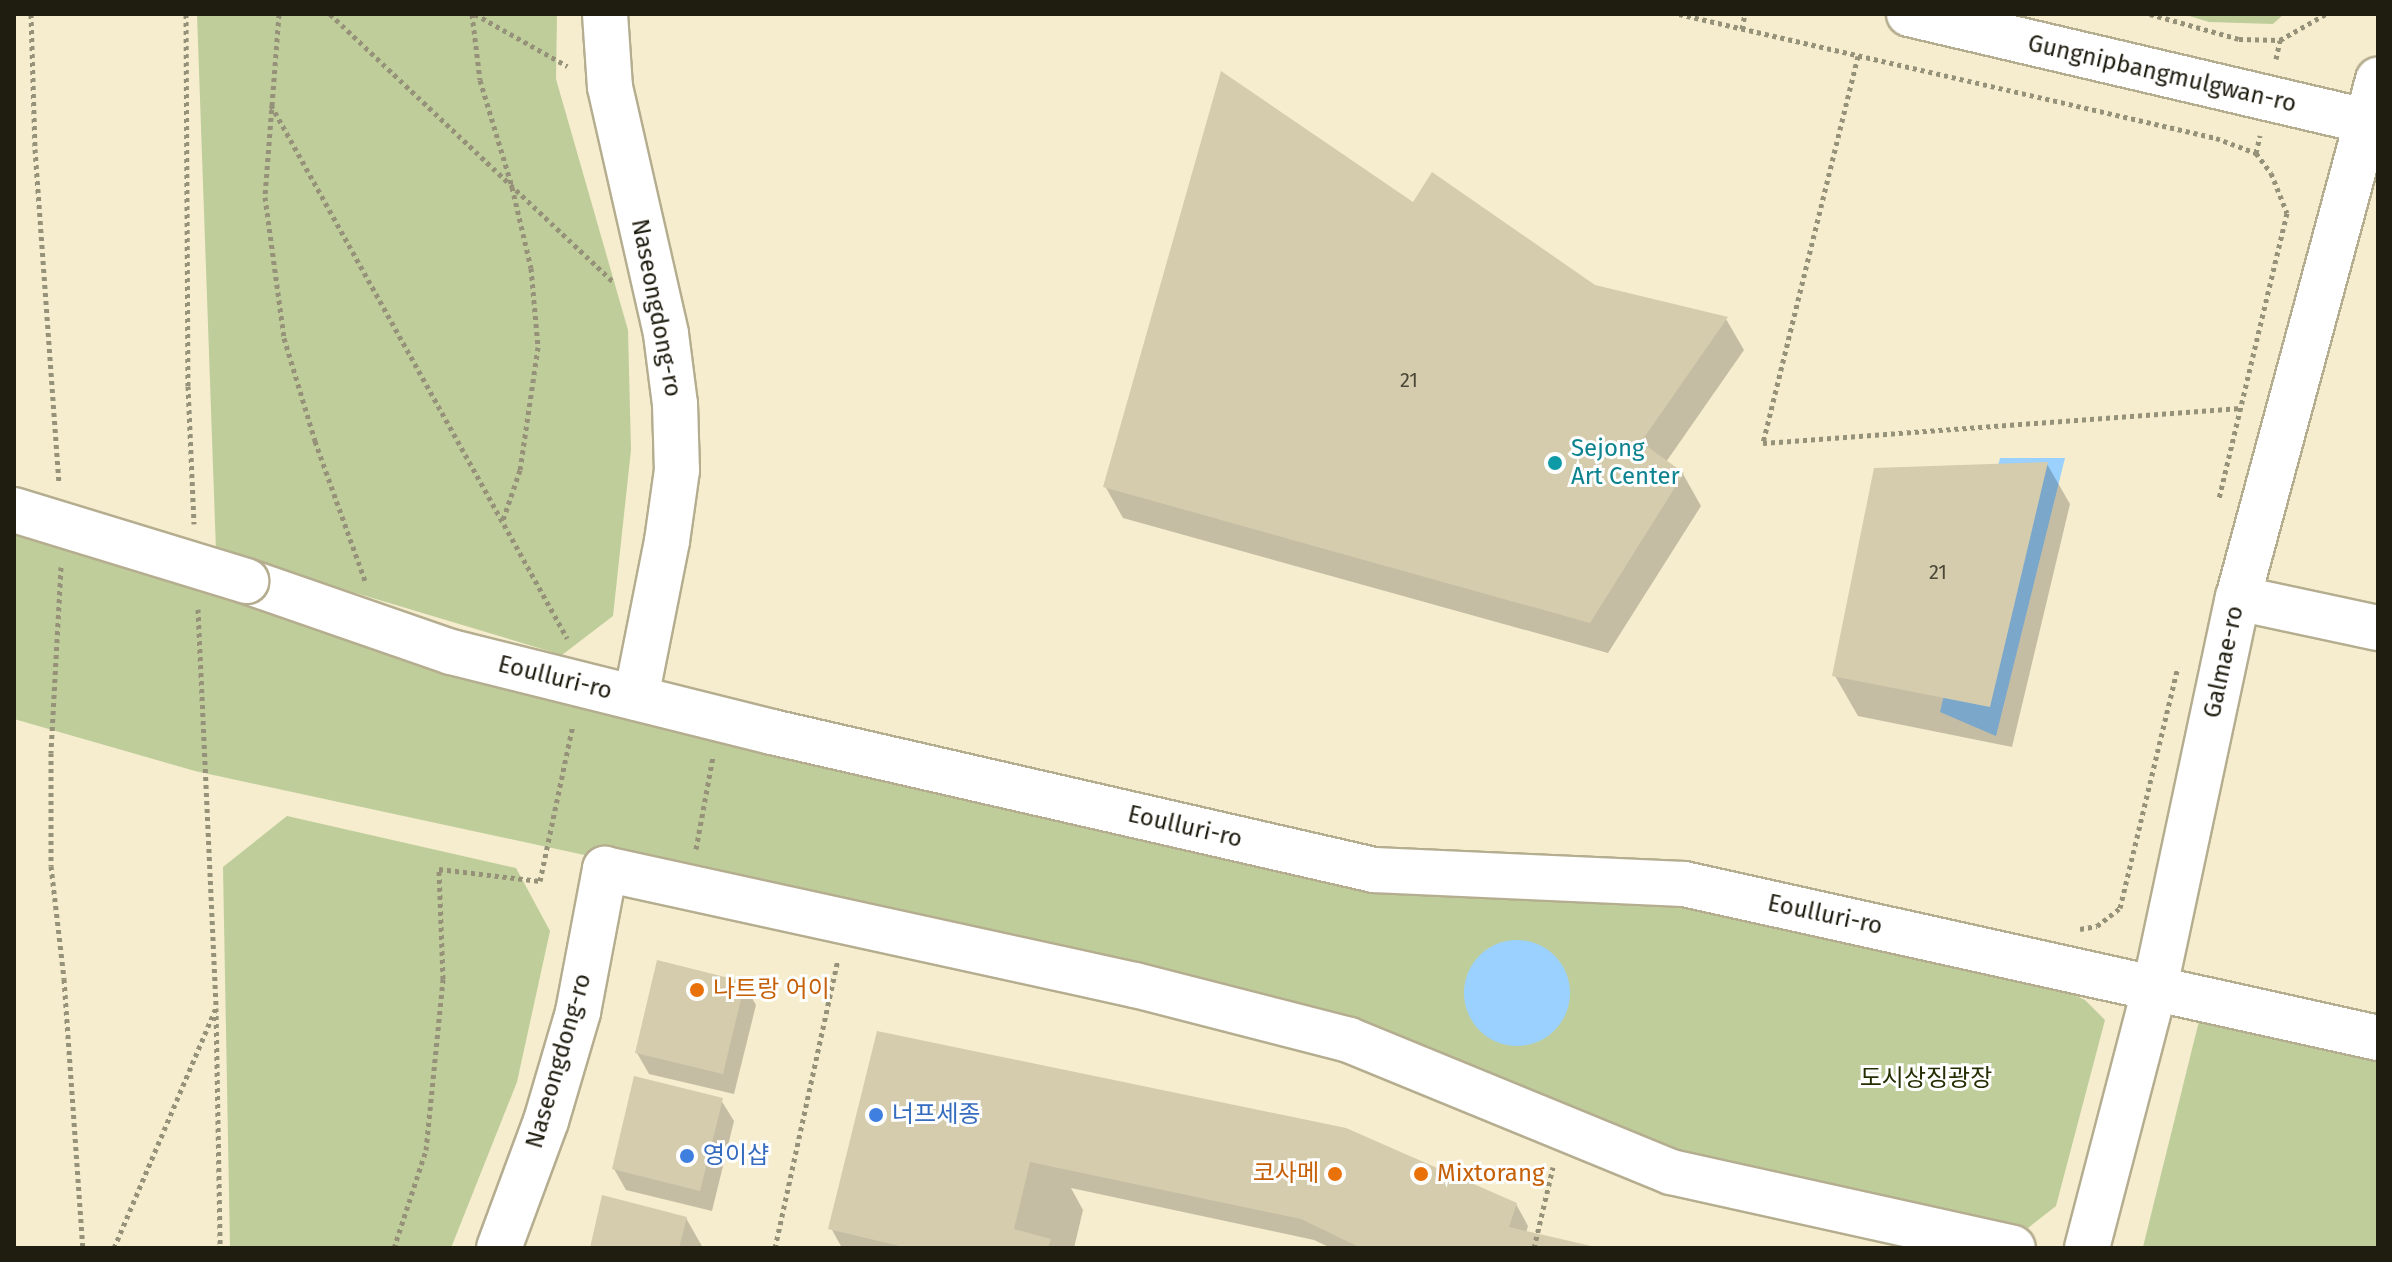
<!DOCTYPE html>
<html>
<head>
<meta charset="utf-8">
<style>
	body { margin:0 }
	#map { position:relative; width:2392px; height:1262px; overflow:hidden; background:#f5edcd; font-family:"Fira Sans","Noto Sans KR",sans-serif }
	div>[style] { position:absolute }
	.green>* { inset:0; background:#bfcd9b }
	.water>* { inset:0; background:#9ad1fe }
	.round { border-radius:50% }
	.shadow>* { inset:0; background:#0003 }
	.building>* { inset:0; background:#d4ccad }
	.path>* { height:5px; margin-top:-2.5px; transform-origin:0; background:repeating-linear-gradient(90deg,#969179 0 4px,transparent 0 8px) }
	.roads { filter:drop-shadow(2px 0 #b5ad8f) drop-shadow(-2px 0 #b5ad8f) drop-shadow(0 2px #b5ad8f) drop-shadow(0 -2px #b5ad8f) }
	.minor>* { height:44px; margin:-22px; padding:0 22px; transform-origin:22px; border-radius:22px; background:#fff }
	.major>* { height:44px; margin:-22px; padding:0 22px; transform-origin:22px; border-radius:22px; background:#fff }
	.bridges { filter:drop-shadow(2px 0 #b5ad8f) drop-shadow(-2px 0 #b5ad8f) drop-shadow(0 2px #b5ad8f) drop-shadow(0 -2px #b5ad8f) }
	.minor-bridge>* { height:44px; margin:-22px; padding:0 22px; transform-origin:22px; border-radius:22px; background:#fff }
	.dots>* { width:22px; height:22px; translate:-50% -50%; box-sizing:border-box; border:4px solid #fff; border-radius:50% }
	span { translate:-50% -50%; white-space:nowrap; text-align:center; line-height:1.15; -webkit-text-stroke:6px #fff; paint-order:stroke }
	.number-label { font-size:20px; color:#4c4837 }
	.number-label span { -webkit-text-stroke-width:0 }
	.street-label { font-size:24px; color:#1f1c10 }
	.culture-label { font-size:24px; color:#0d838f }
	.left { translate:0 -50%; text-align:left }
	.food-label { font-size:24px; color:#c56008 }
	.right { translate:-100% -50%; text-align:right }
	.park-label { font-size:24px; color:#252e00 }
	.shop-label { font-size:24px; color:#366cbe }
	.frame { position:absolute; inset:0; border:16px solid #1f1c10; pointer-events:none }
</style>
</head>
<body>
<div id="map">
	<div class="green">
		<i style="clip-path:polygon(197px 14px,557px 14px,556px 79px,628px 330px,631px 450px,613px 616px,562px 655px,216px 551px)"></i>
		<i style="clip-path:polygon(2183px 14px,2284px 14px,2273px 24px,2209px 22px)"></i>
		<i style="clip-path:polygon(14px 529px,219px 596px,612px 706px,1386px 887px,1669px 896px,2042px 980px,2085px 1000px,2105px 1020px,2056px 1206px,2028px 1228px,1650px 1143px,1316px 1013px,195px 771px,14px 719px)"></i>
		<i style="clip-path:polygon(287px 816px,516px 868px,550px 931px,517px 1082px,451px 1248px,230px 1248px,223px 867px)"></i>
		<i style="clip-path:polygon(2201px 1013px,2378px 1053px,2378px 1248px,2143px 1247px)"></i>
	</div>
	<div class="water">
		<i style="clip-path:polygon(2000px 458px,2065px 458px,1996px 736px,1940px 712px)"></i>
		<i class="round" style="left:1464px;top:940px;width:106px;height:106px"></i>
	</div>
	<div class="shadow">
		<i style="clip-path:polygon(1414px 205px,1595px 286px,1726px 319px,1744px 350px,1666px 462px,1683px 474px,1701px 506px,1608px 653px,1123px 518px,1105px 486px)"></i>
		<i style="clip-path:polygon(2047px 464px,2070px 504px,2012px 747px,1858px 716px,1835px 676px)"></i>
		<i style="clip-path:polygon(744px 984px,756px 1005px,734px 1094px,649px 1074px,637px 1053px)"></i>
		<i style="clip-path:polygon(878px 1033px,1516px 1204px,1528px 1226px,1526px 1233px,1597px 1248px,1331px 1248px,1314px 1240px,1071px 1188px,1083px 1210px,1074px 1248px,842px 1248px,831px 1228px)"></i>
		<i style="clip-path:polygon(721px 1100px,734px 1121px,712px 1211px,626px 1190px,614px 1169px)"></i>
		<i style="clip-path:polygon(686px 1218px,703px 1248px,592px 1248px)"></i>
	</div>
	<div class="building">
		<i style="clip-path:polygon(1221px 71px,1413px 202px,1432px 172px,1595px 285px,1728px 317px,1641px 442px,1684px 473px,1590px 623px,1103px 487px)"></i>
		<i style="clip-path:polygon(2048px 462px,1990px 707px,1832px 676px,1874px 468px)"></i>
		<i style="clip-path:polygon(657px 960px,745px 982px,723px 1074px,635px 1053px)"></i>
		<i style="clip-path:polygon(877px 1031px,1346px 1128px,1517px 1203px,1509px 1227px,1600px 1248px,1361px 1248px,1301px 1219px,1030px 1162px,1014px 1229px,1051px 1239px,1048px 1248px,908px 1248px,828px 1229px)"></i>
		<i style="clip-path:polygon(634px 1076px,723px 1098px,700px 1191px,612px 1169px)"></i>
		<i style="clip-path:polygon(602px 1195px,687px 1217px,679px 1248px,590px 1248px)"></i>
	</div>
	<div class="path">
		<i style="left:31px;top:14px;width:135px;rotate:88.3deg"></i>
		<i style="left:35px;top:149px;width:333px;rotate:85.9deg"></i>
		<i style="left:186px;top:14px;width:372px;rotate:89.7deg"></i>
		<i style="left:188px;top:386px;width:138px;rotate:87.5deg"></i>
		<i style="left:279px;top:14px;width:184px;rotate:94.4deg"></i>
		<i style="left:265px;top:197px;width:142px;rotate:82.3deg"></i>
		<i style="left:284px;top:338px;width:108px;rotate:73.2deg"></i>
		<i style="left:315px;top:441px;width:149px;rotate:70.3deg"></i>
		<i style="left:330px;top:14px;width:390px;rotate:43.4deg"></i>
		<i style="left:472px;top:14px;width:66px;rotate:83.1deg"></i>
		<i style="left:480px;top:80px;width:112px;rotate:73.3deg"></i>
		<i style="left:512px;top:187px;width:83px;rotate:76.8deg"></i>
		<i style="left:531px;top:268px;width:79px;rotate:84.9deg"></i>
		<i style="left:538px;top:347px;width:124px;rotate:98.3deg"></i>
		<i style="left:520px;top:470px;width:56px;rotate:108.8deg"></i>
		<i style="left:475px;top:14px;width:106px;rotate:29.5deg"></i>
		<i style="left:1679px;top:14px;width:551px;rotate:13deg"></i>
		<i style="left:2216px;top:138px;width:43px;rotate:20.6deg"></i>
		<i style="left:2256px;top:153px;width:25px;rotate:53deg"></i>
		<i style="left:2271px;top:173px;width:43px;rotate:68.2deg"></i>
		<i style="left:2287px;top:213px;width:293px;rotate:103.4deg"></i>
		<i style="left:2150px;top:14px;width:92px;rotate:15.7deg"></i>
		<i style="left:2239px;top:39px;width:41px;rotate:1.4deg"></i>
		<i style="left:2280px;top:40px;width:53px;rotate:-29.5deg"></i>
		<i style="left:1742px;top:29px;width:15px;rotate:-79deg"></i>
		<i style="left:1858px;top:56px;width:398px;rotate:103.8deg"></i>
		<i style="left:1763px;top:443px;width:479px;rotate:-4.2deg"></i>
		<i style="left:2276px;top:59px;width:19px;rotate:-78deg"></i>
		<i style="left:271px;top:105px;width:610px;rotate:60.95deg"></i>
		<i style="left:2256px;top:153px;width:18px;rotate:-77deg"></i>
		<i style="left:61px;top:567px;width:186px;rotate:93.1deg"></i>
		<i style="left:51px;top:753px;width:113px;rotate:90deg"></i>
		<i style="left:51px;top:866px;width:114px;rotate:83.4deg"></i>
		<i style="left:64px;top:979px;width:270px;rotate:86deg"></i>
		<i style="left:198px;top:609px;width:399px;rotate:87.4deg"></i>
		<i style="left:216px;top:1008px;width:240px;rotate:89deg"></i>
		<i style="left:696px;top:849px;width:95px;rotate:-79.6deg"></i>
		<i style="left:2080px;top:929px;width:17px;rotate:-10deg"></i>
		<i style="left:2097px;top:926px;width:29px;rotate:-38deg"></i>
		<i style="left:2120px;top:908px;width:248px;rotate:-76.5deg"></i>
		<i style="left:114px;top:1248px;width:259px;rotate:-67deg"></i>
		<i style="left:394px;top:1248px;width:103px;rotate:-71.9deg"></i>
		<i style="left:426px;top:1150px;width:172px;rotate:-84.3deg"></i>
		<i style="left:443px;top:979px;width:110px;rotate:-92.1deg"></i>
		<i style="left:439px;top:869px;width:102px;rotate:6.8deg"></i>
		<i style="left:540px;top:881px;width:159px;rotate:-78.1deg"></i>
		<i style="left:775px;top:1248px;width:295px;rotate:-77.7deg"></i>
		<i style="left:1534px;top:1248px;width:83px;rotate:-76.8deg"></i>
	</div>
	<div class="roads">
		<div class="minor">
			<i style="left:605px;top:14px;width:73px;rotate:86.1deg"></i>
			<i style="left:610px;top:87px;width:253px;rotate:77.2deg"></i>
			<i style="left:666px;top:334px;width:71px;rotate:82.7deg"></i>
			<i style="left:675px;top:404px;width:66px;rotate:88.3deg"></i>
			<i style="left:677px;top:470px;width:72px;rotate:98deg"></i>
			<i style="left:667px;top:541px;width:160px;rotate:101.2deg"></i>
			<i style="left:1909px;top:14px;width:482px;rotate:13.2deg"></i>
			<i style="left:246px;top:581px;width:217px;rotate:19.1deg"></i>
			<i style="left:451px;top:652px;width:331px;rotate:14deg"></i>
			<i style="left:772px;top:732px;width:618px;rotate:12.91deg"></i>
			<i style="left:1374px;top:870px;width:310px;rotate:2.6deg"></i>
			<i style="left:1684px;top:884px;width:711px;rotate:12.51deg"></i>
			<i style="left:2238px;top:598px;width:143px;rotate:12.1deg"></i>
			<i style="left:499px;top:1248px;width:135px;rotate:-69.7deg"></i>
			<i style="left:546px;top:1121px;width:114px;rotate:-73.6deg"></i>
			<i style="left:578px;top:1012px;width:146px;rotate:-79.3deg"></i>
			<i style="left:605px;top:869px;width:543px;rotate:12.35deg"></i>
			<i style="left:1135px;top:985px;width:221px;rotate:14.4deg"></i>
			<i style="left:1349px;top:1040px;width:348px;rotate:22.3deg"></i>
			<i style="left:1671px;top:1172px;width:350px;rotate:12.5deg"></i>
		</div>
		<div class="major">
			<i style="left:2087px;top:1248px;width:270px;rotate:-75.4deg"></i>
			<i style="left:2155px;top:987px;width:398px;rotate:-78deg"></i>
			<i style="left:2238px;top:598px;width:537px;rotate:-74.88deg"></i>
		</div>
	</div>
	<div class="bridges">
		<div class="minor-bridge">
			<i style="left:14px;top:510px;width:243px;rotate:17deg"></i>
		</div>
	</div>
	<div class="dots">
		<i style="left:1555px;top:463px;background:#0f9aa8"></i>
		<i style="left:697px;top:990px;background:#e8710a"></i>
		<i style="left:876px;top:1115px;background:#3f7fe0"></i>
		<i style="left:687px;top:1156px;background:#3f7fe0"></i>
		<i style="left:1335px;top:1174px;background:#e8710a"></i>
		<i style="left:1421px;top:1174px;background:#e8710a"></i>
	</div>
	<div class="number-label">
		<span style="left:1409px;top:380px">21</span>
		<span style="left:1938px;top:572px">21</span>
	</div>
	<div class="street-label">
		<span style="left:2162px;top:74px;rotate:13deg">Gungnipbangmulgwan-ro</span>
		<span style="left:656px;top:308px;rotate:79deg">Naseongdong-ro</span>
		<span style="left:2224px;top:662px;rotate:-78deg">Galmae-ro</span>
		<span style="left:555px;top:678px;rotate:14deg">Eoulluri-ro</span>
		<span style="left:1185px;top:827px;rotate:13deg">Eoulluri-ro</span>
		<span style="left:1825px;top:915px;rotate:12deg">Eoulluri-ro</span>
		<span style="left:559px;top:1061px;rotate:-74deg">Naseongdong-ro</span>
	</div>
	<div class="culture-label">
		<span class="left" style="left:1571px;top:463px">Sejong<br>Art Center</span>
	</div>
	<div class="food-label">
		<span class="left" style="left:713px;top:990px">나트랑 어이</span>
		<span class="right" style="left:1319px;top:1174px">코사메</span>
		<span class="left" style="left:1437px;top:1174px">Mixtorang</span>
	</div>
	<div class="park-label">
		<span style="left:1926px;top:1079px">도시상징광장</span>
	</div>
	<div class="shop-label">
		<span class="left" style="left:892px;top:1115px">너프세종</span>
		<span class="left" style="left:703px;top:1156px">영이샵</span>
	</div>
	<div class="frame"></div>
</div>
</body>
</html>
